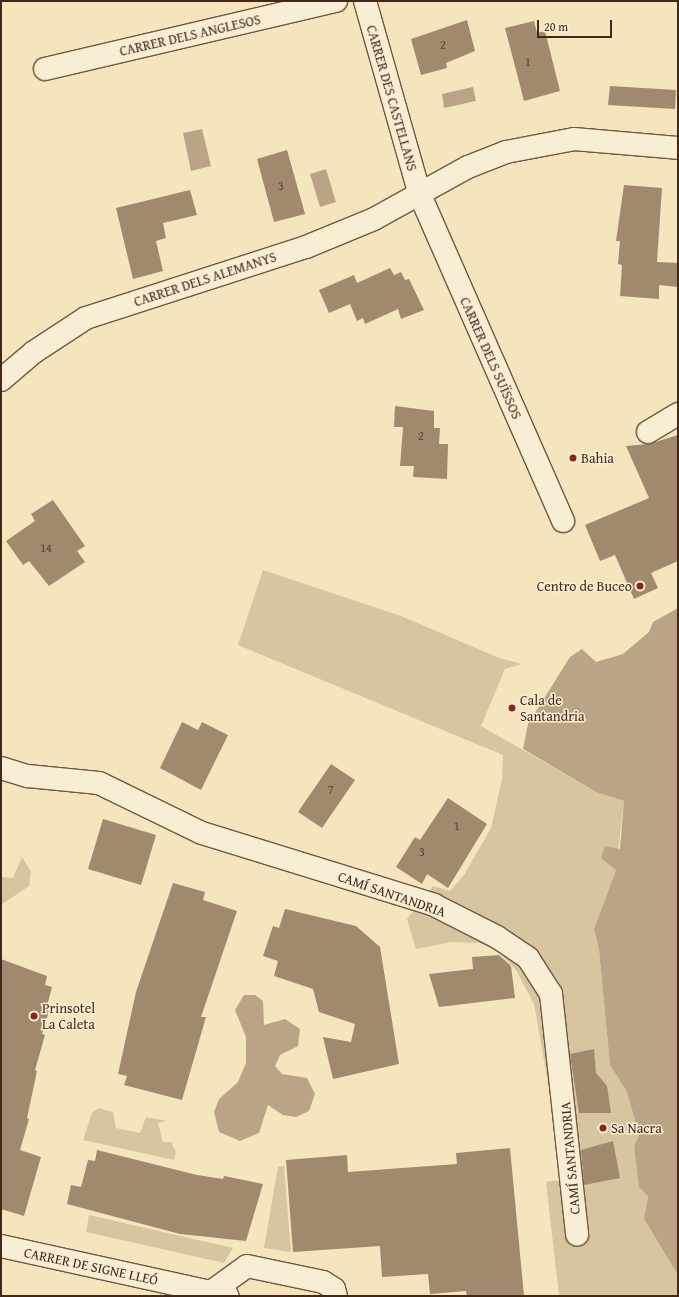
<!DOCTYPE html>
<html>
<head>
<meta charset="utf-8">
<style>
	body { margin:0 }
	#map { position:relative; width:679px; height:1297px; overflow:hidden; background:#f5e5bc; font-family:"Gentium Book Plus",serif }
	div>[style] { position:absolute }
	.green>* { inset:0; background:#d7c5a0 }
	.water>* { inset:0; background:#baa485 }
	.building>* { inset:0; background:#a1896e }
	.roads { filter:drop-shadow(1px 0 #725642) drop-shadow(-1px 0 #725642) drop-shadow(0 1px #725642) drop-shadow(0 -1px #725642) }
	.minor>* { height:22px; margin:-11px; padding:0 11px; transform-origin:11px; border-radius:11px; background:#f8eed3 }
	.dots>* { width:11px; height:11px; translate:-50% -50%; box-sizing:border-box; border:2px solid #f8eed3; border-radius:50% }
	span { translate:-50% -50%; white-space:nowrap; text-align:center; line-height:1.15; -webkit-text-stroke:3px #f8eed3; paint-order:stroke }
	.number-label { font-size:12px; color:#5d3f2f }
	.number-label span { -webkit-text-stroke-width:0 }
	.street-label { font-size:14px; color:#46261a }
	.poi-label { font-size:14px; color:#46261a }
	.left { translate:0 -50%; text-align:left }
	.right { translate:-100% -50%; text-align:right }
	.frame { position:absolute; inset:0; border:2px solid #46261a; pointer-events:none }
	.scale { position:absolute; left:537px; top:20px; width:75px; height:18px; box-sizing:border-box; border:2px solid #46261a; border-top:0; padding-left:5px; font-size:12px; line-height:14px; white-space:nowrap; color:#46261a; -webkit-text-stroke:3px #f8eed3; paint-order:stroke }
</style>
</head>
<body>
<div id="map">
	<div class="green">
		<i style="clip-path:polygon(263px 570px,401px 616px,499px 658px,522px 664px,505px 669px,481px 726px,596px 792px,624px 801px,616px 870px,594px 929px,599px 950px,610px 1065px,627px 1092px,639px 1135px,634px 1146px,648px 1196px,644px 1219px,678px 1275px,678px 1296px,559px 1296px,546px 1182px,565px 1179px,534px 1004px,516px 970px,498px 951px,479px 943px,451px 942px,416px 949px,407px 919px,433px 886px,450px 891px,464px 875px,491px 828px,502px 779px,503px 755px,238px 645px)"></i>
		<i style="clip-path:polygon(22px 857px,31px 872px,29px 886px,1px 905px,1px 877px,13px 878px)"></i>
		<i style="clip-path:polygon(99px 1108px,113px 1112px,116px 1128px,140px 1133px,146px 1117px,166px 1121px,158px 1123px,163px 1142px,171px 1142px,176px 1152px,174px 1160px,83px 1140px,92px 1113px)"></i>
		<i style="clip-path:polygon(284px 1166px,291px 1252px,264px 1248px,278px 1167px)"></i>
		<i style="clip-path:polygon(89px 1215px,233px 1248px,224px 1263px,86px 1232px)"></i>
	</div>
	<div class="water">
		<i style="clip-path:polygon(473px 87px,476px 101px,444px 108px,442px 94px)"></i>
		<i style="clip-path:polygon(202px 129px,211px 166px,191px 171px,183px 133px)"></i>
		<i style="clip-path:polygon(326px 169px,336px 202px,320px 207px,310px 174px)"></i>
		<i style="clip-path:polygon(678px 608px,678px 1275px,644px 1219px,648px 1196px,639px 1187px,634px 1146px,639px 1135px,627px 1092px,610px 1065px,599px 950px,594px 929px,616px 870px,601px 858px,605px 846px,620px 849px,624px 801px,596px 792px,523px 749px,528px 724px,570px 657px,582px 649px,596px 662px,623px 654px,649px 632px,653px 622px)"></i>
		<i style="clip-path:polygon(244px 995px,255px 995px,263px 1001px,264px 1025px,285px 1019px,300px 1029px,298px 1046px,280px 1055px,275px 1066px,282px 1074px,307px 1078px,315px 1094px,309px 1111px,296px 1117px,283px 1115px,268px 1105px,259px 1133px,240px 1141px,219px 1132px,214px 1112px,219px 1099px,238px 1082px,246px 1063px,246px 1037px,235px 1010px)"></i>
	</div>
	<div class="building">
		<i style="clip-path:polygon(467px 20px,475px 51px,446px 63px,447px 68px,421px 75px,411px 39px)"></i>
		<i style="clip-path:polygon(534px 21px,537px 33px,545px 31px,560px 91px,524px 101px,505px 28px)"></i>
		<i style="clip-path:polygon(610px 86px,676px 90px,675px 109px,608px 105px)"></i>
		<i style="clip-path:polygon(287px 150px,305px 214px,274px 222px,257px 159px)"></i>
		<i style="clip-path:polygon(624px 185px,662px 188px,657px 262px,678px 263px,678px 287px,659px 285px,659px 299px,620px 296px,622px 265px,618px 264px,620px 241px,616px 241px)"></i>
		<i style="clip-path:polygon(190px 190px,197px 215px,163px 223px,166px 238px,156px 241px,163px 271px,133px 279px,116px 208px)"></i>
		<i style="clip-path:polygon(390px 268px,394px 275px,401px 272px,405px 280px,409px 279px,424px 310px,401px 319px,398px 309px,365px 324px,363px 318px,357px 321px,350px 304px,329px 313px,319px 290px,354px 275px,357px 283px)"></i>
		<i style="clip-path:polygon(395px 406px,434px 411px,434px 428px,440px 428px,439px 444px,448px 444px,447px 479px,413px 477px,414px 466px,400px 466px,403px 427px,394px 427px)"></i>
		<i style="clip-path:polygon(678px 435px,678px 561px,651px 573px,658px 588px,634px 599px,615px 555px,600px 561px,585px 525px,649px 498px,626px 446px,649px 444px)"></i>
		<i style="clip-path:polygon(53px 500px,85px 546px,77px 551px,85px 562px,49px 586px,29px 561px,23px 565px,6px 541px,35px 521px,31px 514px)"></i>
		<i style="clip-path:polygon(182px 722px,198px 730px,202px 722px,228px 735px,201px 790px,160px 768px)"></i>
		<i style="clip-path:polygon(331px 764px,355px 780px,322px 828px,298px 812px)"></i>
		<i style="clip-path:polygon(448px 798px,487px 824px,448px 888px,427px 874px,422px 884px,396px 867px,415px 837px,420px 840px)"></i>
		<i style="clip-path:polygon(103px 819px,156px 835px,141px 885px,88px 869px)"></i>
		<i style="clip-path:polygon(173px 883px,205px 892px,203px 900px,237px 911px,201px 1017px,206px 1017px,182px 1100px,124px 1085px,127px 1076px,118px 1074px,136px 992px)"></i>
		<i style="clip-path:polygon(285px 909px,356px 926px,380px 947px,399px 1064px,333px 1079px,323px 1037px,351px 1042px,355px 1024px,319px 1012px,313px 989px,274px 976px,278px 961px,263px 956px,273px 926px,279px 928px)"></i>
		<i style="clip-path:polygon(499px 955px,511px 966px,515px 998px,439px 1007px,429px 974px,473px 969px,472px 957px)"></i>
		<i style="clip-path:polygon(1px 959px,47px 976px,45px 985px,52px 987px,46px 1010px,49px 1011px,42px 1034px,45px 1035px,35px 1070px,37px 1071px,27px 1118px,29px 1119px,20px 1150px,41px 1157px,24px 1216px,1px 1209px)"></i>
		<i style="clip-path:polygon(594px 1049px,596px 1073px,607px 1086px,611px 1113px,579px 1113px,570px 1054px)"></i>
		<i style="clip-path:polygon(613px 1141px,620px 1178px,584px 1185px,581px 1150px)"></i>
		<i style="clip-path:polygon(510px 1148px,524px 1296px,467px 1296px,466px 1291px,430px 1294px,428px 1274px,382px 1277px,380px 1246px,293px 1252px,286px 1160px,347px 1155px,348px 1172px,457px 1164px,456px 1153px)"></i>
		<i style="clip-path:polygon(97px 1150px,197px 1175px,223px 1179px,224px 1176px,263px 1184px,246px 1241px,180px 1234px,67px 1204px,71px 1185px,81px 1187px,88px 1160px,95px 1161px)"></i>
	</div>
	<div class="roads">
		<div class="minor">
			<i style="left:365px;top:1px;width:202px;rotate:74.2deg"></i>
			<i style="left:420px;top:195px;width:356px;rotate:66.3deg"></i>
			<i style="left:45px;top:69px;width:299px;rotate:-13.2deg"></i>
			<i style="left:1px;top:380px;width:43px;rotate:-40.3deg"></i>
			<i style="left:34px;top:352px;width:62px;rotate:-33.2deg"></i>
			<i style="left:86px;top:318px;width:231px;rotate:-17.9deg"></i>
			<i style="left:306px;top:247px;width:74px;rotate:-22.4deg"></i>
			<i style="left:374px;top:219px;width:107px;rotate:-29deg"></i>
			<i style="left:468px;top:167px;width:41px;rotate:-21.5deg"></i>
			<i style="left:506px;top:152px;width:69px;rotate:-10.8deg"></i>
			<i style="left:574px;top:139px;width:104px;rotate:4.9deg"></i>
			<i style="left:648px;top:432px;width:35px;rotate:-31deg"></i>
			<i style="left:1px;top:768px;width:28px;rotate:17deg"></i>
			<i style="left:28px;top:776px;width:71px;rotate:5.6deg"></i>
			<i style="left:99px;top:783px;width:114px;rotate:25.9deg"></i>
			<i style="left:202px;top:833px;width:243px;rotate:17.2deg"></i>
			<i style="left:434px;top:905px;width:71px;rotate:26.9deg"></i>
			<i style="left:497px;top:937px;width:37px;rotate:34deg"></i>
			<i style="left:528px;top:958px;width:43px;rotate:57.4deg"></i>
			<i style="left:551px;top:994px;width:242px;rotate:83.8deg"></i>
			<i style="left:1px;top:1246px;width:232px;rotate:12.4deg"></i>
			<i style="left:211px;top:1292px;width:44px;rotate:-35.8deg"></i>
			<i style="left:247px;top:1266px;width:78px;rotate:11.9deg"></i>
			<i style="left:323px;top:1282px;width:13px;rotate:32deg"></i>
			<i style="left:334px;top:1289px;width:7px;rotate:74deg"></i>
		</div>
	</div>
	<div class="dots">
		<i style="left:573px;top:458px;background:#8f2418"></i>
		<i style="left:640px;top:586px;background:#8f2418"></i>
		<i style="left:512px;top:708px;background:#8f2418"></i>
		<i style="left:34px;top:1016px;background:#8f2418"></i>
		<i style="left:603px;top:1128px;background:#8f2418"></i>
	</div>
	<div class="number-label">
		<span style="left:443px;top:45px">2</span>
		<span style="left:528px;top:62px">1</span>
		<span style="left:281px;top:186px">3</span>
		<span style="left:421px;top:436px">2</span>
		<span style="left:46px;top:548px">14</span>
		<span style="left:331px;top:790px">7</span>
		<span style="left:457px;top:826px">1</span>
		<span style="left:422px;top:852px">3</span>
	</div>
	<div class="street-label">
		<span style="left:190px;top:35px;rotate:-13deg">CARRER DELS ANGLESOS</span>
		<span style="left:392px;top:98px;rotate:74deg">CARRER DES CASTELLANS</span>
		<span style="left:205px;top:279px;rotate:-18deg">CARRER DELS ALEMANYS</span>
		<span style="left:491px;top:358px;rotate:66deg">CARRER DELS SUÏSSOS</span>
		<span style="left:392px;top:894px;rotate:19deg">CAMÍ SANTANDRIA</span>
		<span style="left:570px;top:1158px;rotate:-95deg">CAMÍ SANTANDRIA</span>
		<span style="left:91px;top:1266px;rotate:12deg">CARRER DE SIGNE LLEÓ</span>
	</div>
	<div class="poi-label">
		<span class="left" style="left:581px;top:458px">Bahia</span>
		<span class="right" style="left:632px;top:586px">Centro de Buceo</span>
		<span class="left" style="left:520px;top:708px">Cala de<br>Santandria</span>
		<span class="left" style="left:42px;top:1016px">Prinsotel<br>La Caleta</span>
		<span class="left" style="left:611px;top:1128px">Sa Nacra</span>
	</div>
	<div class="frame"></div>
	<div class="scale">20 m</div>
</div>
</body>
</html>
